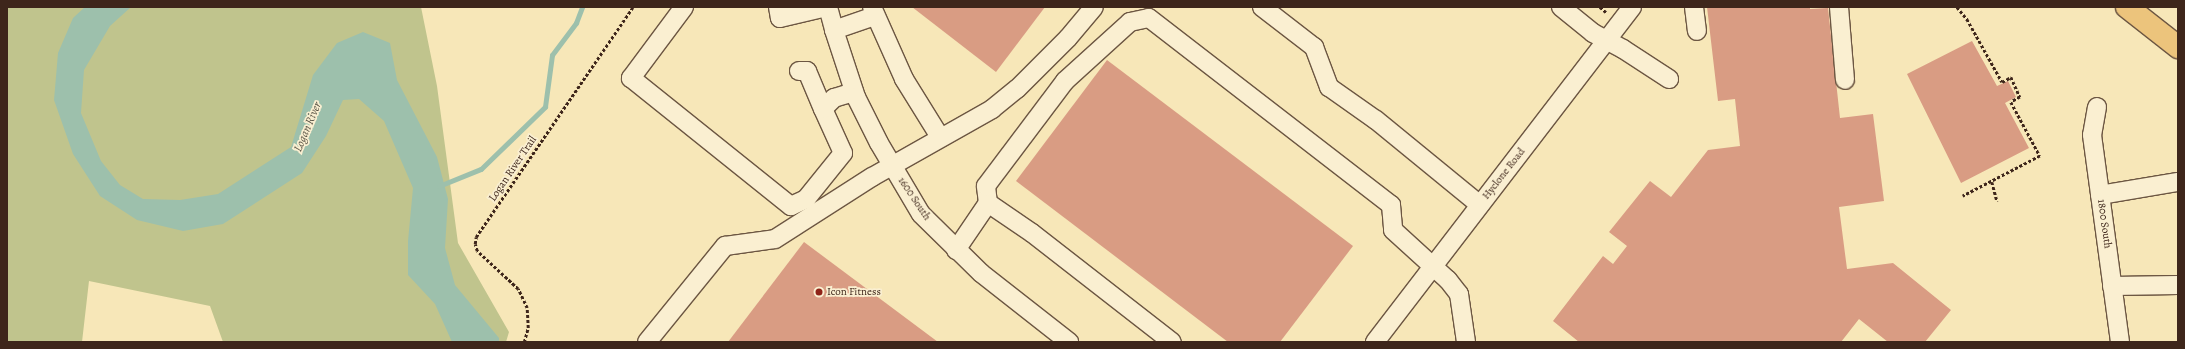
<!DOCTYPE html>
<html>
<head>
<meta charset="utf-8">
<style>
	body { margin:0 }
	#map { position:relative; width:2185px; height:349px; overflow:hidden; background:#f7e7b8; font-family:Alegreya,serif }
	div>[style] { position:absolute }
	.green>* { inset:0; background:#c0c48d }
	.water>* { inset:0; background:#9dc0ac }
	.stream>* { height:4.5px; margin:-2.25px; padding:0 2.25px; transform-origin:2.25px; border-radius:2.25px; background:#9dc0ac }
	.building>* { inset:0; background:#d99c83 }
	.path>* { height:2.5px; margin-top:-1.25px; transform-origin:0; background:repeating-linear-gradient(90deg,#3e261b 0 3px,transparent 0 5px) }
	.roads { filter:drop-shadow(1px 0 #6c5642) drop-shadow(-1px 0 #6c5642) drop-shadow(0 1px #6c5642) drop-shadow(0 -1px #6c5642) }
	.minor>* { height:18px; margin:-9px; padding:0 9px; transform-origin:9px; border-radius:9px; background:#faefd1 }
	.highway>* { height:22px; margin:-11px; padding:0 11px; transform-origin:11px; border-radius:11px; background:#ecc47c }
	.dots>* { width:11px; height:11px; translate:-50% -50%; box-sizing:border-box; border:2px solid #faefd1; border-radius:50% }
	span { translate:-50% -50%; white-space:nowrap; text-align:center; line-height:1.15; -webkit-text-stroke:3.5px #faefd1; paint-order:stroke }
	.street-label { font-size:11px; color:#3e261b }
	.poi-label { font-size:11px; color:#3e261b }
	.left { translate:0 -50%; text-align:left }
	.water-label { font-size:12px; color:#5a5446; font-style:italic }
	.frame { position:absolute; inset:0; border:8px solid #3e261b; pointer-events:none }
</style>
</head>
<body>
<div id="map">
	<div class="green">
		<i style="clip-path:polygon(7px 7px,421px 7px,437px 86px,458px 243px,509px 332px,506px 342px,223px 342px,210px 306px,89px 281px,82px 342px,7px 342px)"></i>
	</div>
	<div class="water">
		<i style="clip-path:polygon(85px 7px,131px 7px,110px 26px,84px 70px,81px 113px,101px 161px,120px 185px,143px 199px,180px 200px,218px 194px,291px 147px,313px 75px,337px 43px,363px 32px,390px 43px,397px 80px,437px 157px,448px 199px,445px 248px,455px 285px,499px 338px,499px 342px,452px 342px,435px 304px,408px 275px,408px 241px,413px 188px,384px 121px,359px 99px,343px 100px,326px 136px,302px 173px,223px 224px,183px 231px,137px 220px,100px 196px,73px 154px,54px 100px,58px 53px,73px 18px)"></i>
	</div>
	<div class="stream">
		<i style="left:439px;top:186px;width:45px;rotate:-22deg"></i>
		<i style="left:481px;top:169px;width:89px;rotate:-44.1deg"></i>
		<i style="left:545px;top:107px;width:52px;rotate:-82.3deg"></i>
		<i style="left:552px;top:55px;width:40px;rotate:-53deg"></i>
		<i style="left:576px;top:23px;width:17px;rotate:-69deg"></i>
	</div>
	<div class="building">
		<i style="clip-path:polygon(912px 7px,1045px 7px,996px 72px)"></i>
		<i style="clip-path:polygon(1707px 7px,1810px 7px,1810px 9px,1828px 8px,1840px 118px,1873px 114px,1884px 201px,1839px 207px,1847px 269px,1893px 263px,1951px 310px,1925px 342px,1888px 342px,1859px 319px,1841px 342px,1579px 342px,1553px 321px,1603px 256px,1613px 264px,1627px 246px,1609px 232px,1650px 181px,1671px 197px,1708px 150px,1740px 146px,1735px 99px,1718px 101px)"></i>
		<i style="clip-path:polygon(1972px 41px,1997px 86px,2008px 81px,2016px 97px,2005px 103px,2029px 148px,1961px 183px,1907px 74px)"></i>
		<i style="clip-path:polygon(1107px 60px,1353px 246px,1280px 342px,1228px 342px,1016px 181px)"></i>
		<i style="clip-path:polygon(804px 242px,938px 342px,728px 342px)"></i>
	</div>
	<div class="path">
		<i style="left:1600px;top:7px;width:8px;rotate:40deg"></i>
		<i style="left:1957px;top:7px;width:16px;rotate:50deg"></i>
		<i style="left:1967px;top:19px;width:72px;rotate:60.9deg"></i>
		<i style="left:2002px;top:82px;width:10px;rotate:-29deg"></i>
		<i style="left:2011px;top:77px;width:22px;rotate:66deg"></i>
		<i style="left:2020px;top:97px;width:10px;rotate:151deg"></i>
		<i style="left:2011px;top:102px;width:61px;rotate:61.8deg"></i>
		<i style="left:2040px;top:156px;width:87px;rotate:152.5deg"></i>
		<i style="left:1992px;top:182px;width:20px;rotate:75deg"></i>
		<i style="left:524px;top:342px;width:15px;rotate:-74deg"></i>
		<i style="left:528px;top:328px;width:20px;rotate:-93deg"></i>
		<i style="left:527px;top:308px;width:21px;rotate:-115deg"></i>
		<i style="left:518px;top:289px;width:56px;rotate:-137.2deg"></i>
		<i style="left:477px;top:251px;width:7px;rotate:-106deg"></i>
		<i style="left:475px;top:244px;width:7px;rotate:-82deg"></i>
		<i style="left:476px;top:237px;width:278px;rotate:-55.7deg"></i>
	</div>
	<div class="roads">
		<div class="minor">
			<i style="left:684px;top:7px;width:89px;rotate:126.7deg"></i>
			<i style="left:631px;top:78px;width:205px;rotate:38.7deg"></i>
			<i style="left:791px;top:206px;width:17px;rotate:-25deg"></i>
			<i style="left:806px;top:199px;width:59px;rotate:-51.2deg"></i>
			<i style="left:843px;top:153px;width:48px;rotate:-114.4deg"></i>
			<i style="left:823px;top:109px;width:16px;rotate:-45deg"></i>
			<i style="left:834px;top:98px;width:21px;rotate:-17deg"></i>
			<i style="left:778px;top:7px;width:11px;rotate:80deg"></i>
			<i style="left:780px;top:18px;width:48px;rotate:-13.2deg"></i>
			<i style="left:828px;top:7px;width:24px;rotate:75deg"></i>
			<i style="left:834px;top:30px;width:71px;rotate:71.8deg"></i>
			<i style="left:856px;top:97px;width:51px;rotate:63.4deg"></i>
			<i style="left:879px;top:143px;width:82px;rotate:59.4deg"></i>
			<i style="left:921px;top:214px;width:84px;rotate:44.5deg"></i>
			<i style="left:981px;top:273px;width:112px;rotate:38.1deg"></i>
			<i style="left:872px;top:7px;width:79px;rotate:66deg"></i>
			<i style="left:904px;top:79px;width:68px;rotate:58.2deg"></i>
			<i style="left:1262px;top:7px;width:66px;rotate:37.6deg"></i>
			<i style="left:1314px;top:47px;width:43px;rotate:69.4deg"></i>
			<i style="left:1329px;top:87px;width:57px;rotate:35.1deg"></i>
			<i style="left:1376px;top:120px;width:134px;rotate:39.3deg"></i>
			<i style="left:1561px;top:7px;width:41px;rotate:39.1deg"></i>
			<i style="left:1593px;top:33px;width:34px;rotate:28deg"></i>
			<i style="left:1623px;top:49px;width:55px;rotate:33.1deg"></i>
			<i style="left:1694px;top:7px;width:24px;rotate:83deg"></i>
			<i style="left:1839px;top:7px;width:73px;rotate:85.3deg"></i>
			<i style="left:834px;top:30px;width:43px;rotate:-18.9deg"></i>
			<i style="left:799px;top:71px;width:8px"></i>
			<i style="left:807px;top:71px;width:41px;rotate:67.2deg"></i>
			<i style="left:2097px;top:107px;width:28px;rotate:100deg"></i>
			<i style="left:2092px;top:135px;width:209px;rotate:82.3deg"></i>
			<i style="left:2100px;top:195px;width:79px;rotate:-9.5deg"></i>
			<i style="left:988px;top:203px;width:53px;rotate:34.3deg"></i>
			<i style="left:1032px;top:233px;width:177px;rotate:37.9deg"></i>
			<i style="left:956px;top:250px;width:57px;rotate:-55.8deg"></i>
			<i style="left:988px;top:203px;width:17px;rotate:-97deg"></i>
			<i style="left:986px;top:186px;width:131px;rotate:-53deg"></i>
			<i style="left:1065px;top:81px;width:88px;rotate:-42.2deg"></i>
			<i style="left:1130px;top:22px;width:19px;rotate:-12deg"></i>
			<i style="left:1149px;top:18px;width:306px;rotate:37.7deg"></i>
			<i style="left:1391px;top:205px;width:25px;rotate:85deg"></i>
			<i style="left:1393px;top:230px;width:74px;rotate:42.3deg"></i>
			<i style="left:1448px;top:280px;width:18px;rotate:52deg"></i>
			<i style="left:1459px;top:294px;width:49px;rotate:81.7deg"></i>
			<i style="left:2112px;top:286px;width:66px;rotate:-0.9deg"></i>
			<i style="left:647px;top:342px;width:124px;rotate:-50.9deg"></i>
			<i style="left:725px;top:246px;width:50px;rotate:-8deg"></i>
			<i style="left:775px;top:239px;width:115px;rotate:-32.6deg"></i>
			<i style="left:872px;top:177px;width:138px;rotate:-29.5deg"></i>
			<i style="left:992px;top:109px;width:32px;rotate:-39deg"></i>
			<i style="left:1017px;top:89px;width:72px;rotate:-45deg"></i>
			<i style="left:1068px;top:38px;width:40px;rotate:-50deg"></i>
			<i style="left:1375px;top:342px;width:422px;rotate:-52.5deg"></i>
		</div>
		<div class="highway">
			<i style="left:2127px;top:7px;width:65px;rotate:38.1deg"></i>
		</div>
	</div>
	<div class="dots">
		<i style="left:819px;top:292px;background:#8f2418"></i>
	</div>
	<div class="street-label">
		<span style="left:513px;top:169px;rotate:-56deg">Logan River Trail</span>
		<span style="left:1504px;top:174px;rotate:-52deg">Hyclone Road</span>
		<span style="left:914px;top:199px;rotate:56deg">1600 South</span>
		<span style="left:2104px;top:224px;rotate:82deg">1800 South</span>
	</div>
	<div class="poi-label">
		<span class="left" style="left:827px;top:292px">Icon Fitness</span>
	</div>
	<div class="water-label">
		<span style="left:308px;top:127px;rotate:-67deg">Logan River</span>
	</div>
	<div class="frame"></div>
</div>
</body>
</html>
